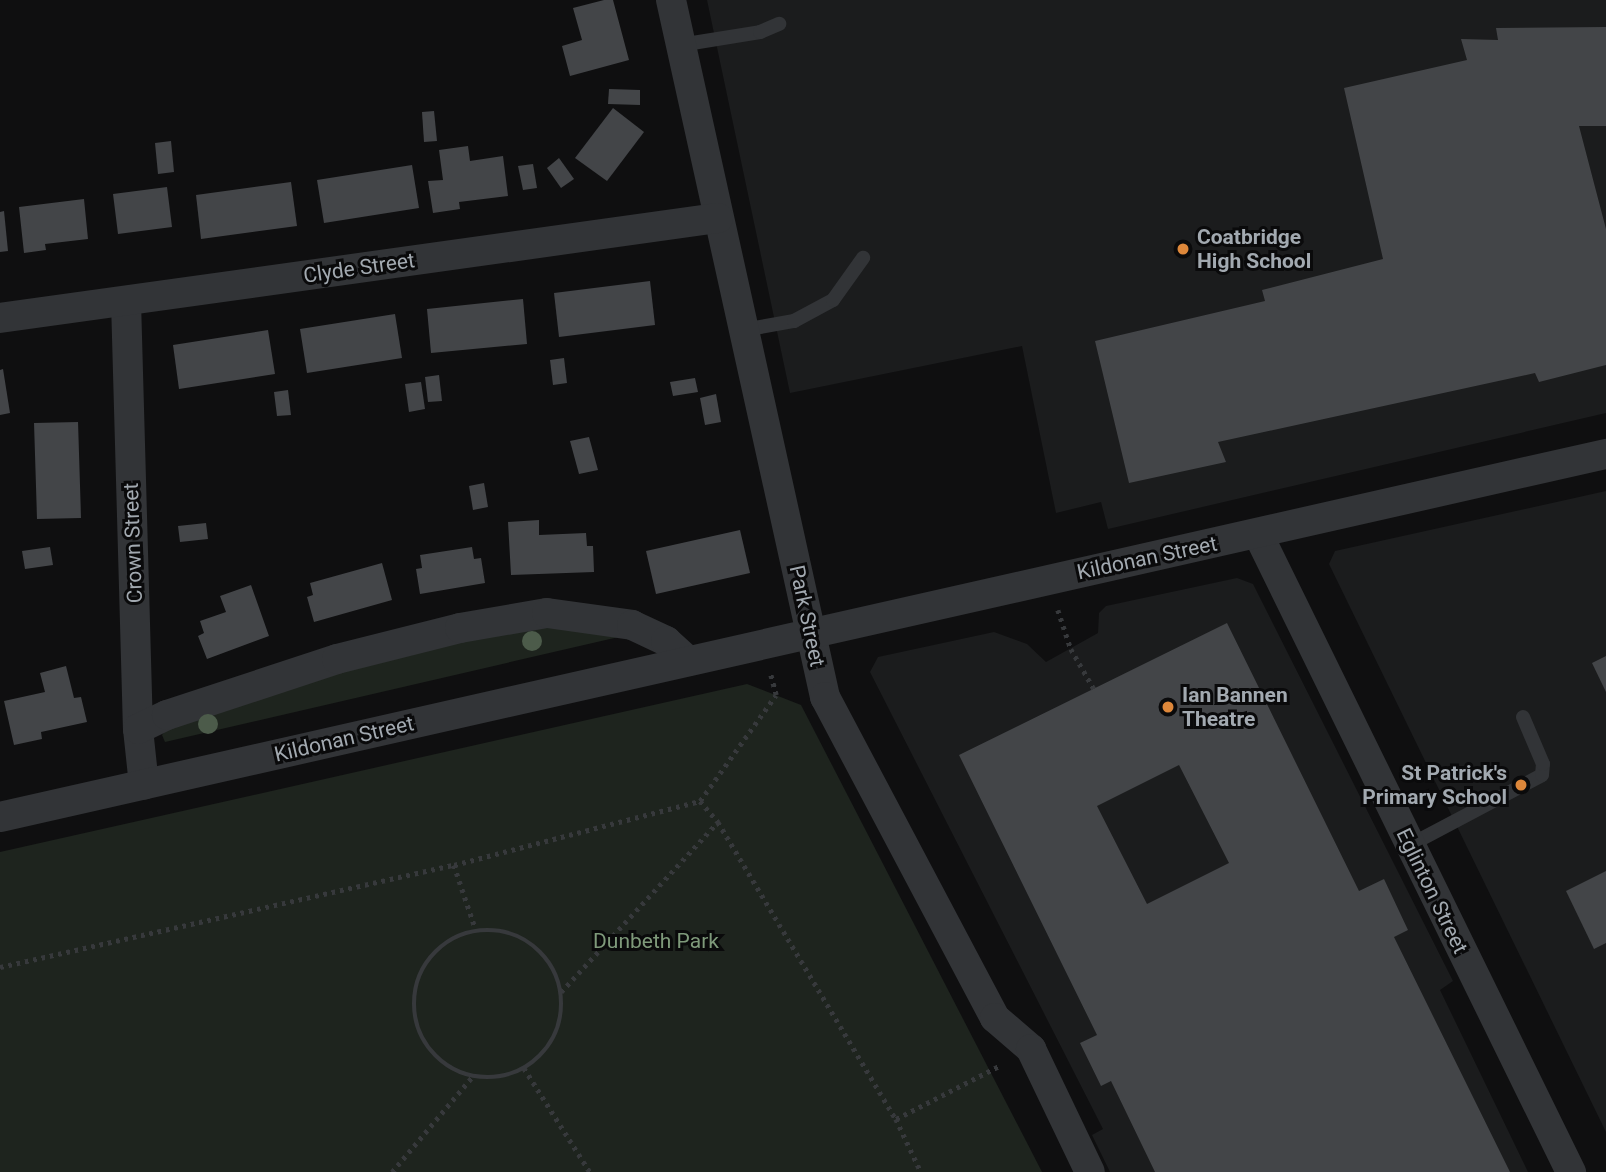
<!DOCTYPE html>
<html>
<head>
<meta charset="utf-8">
<style>
	body { margin:0 }
	#map { position:relative; width:1606px; height:1172px; overflow:hidden; background:#0f0f10; font-family:Roboto,sans-serif }
	div>[style] { position:absolute }
	.built>* { inset:0; background:#1b1c1d }
	.green>* { inset:0; background:#1e241e }
	.building>* { inset:0; background:#434548 }
	.path>* { height:4.5px; margin-top:-2.25px; transform-origin:0; background:repeating-linear-gradient(90deg,#37393c 0 3.5px,transparent 0 8.5px) }
	.path>.ring { margin:-2.25px; padding:0; box-sizing:content-box; background:none; border:4.5px solid #37393c; border-radius:50% }
	.lane>* { height:14px; margin:-7px; padding:0 7px; transform-origin:7px; border-radius:7px; background:#323437 }
	.street>* { height:30px; margin:-15px; padding:0 15px; transform-origin:15px; border-radius:15px; background:#323437 }
	.trees>* { width:20px; height:20px; margin:-10px; border-radius:50%; background:#4c5b4a }
	.dots>* { width:19px; height:19px; translate:-50% -50%; box-sizing:border-box; border:4px solid #0a0a0b; border-radius:50% }
	span { translate:-50% -50%; white-space:nowrap; text-align:center; line-height:1.15; -webkit-text-stroke:6px #0a0a0b; paint-order:stroke }
	.poi-label { font-size:21px; color:#a2a9b0; font-weight:700 }
	.left { translate:0 -50%; text-align:left }
	.right { translate:-100% -50%; text-align:right }
	.street-label { font-size:21px; color:#a2a9b0 }
	.park-label { font-size:21px; color:#7e997a }
</style>
</head>
<body>
<div id="map">
	<div class="built">
		<i style="clip-path:polygon(707px 0,1606px 0,1606px 413px,1108px 529px,1101px 502px,1056px 513px,1022px 346px,790px 393px)"></i>
		<i style="clip-path:polygon(1606px 491px,1606px 1132px,1329px 564px,1335px 551px)"></i>
		<i style="clip-path:polygon(1237px 578px,1253px 584px,1453px 981px,1440px 990px,1528px 1172px,1110px 1172px,1092px 1135px,1103px 1129px,870px 672px,878px 657px,994px 632px,1027px 644px,1046px 662px,1098px 633px,1099px 613px,1106px 606px)"></i>
	</div>
	<div class="green">
		<i style="clip-path:polygon(546px 624px,623px 636px,165px 742px,162px 735px,173px 721px,428px 646px)"></i>
		<i style="clip-path:polygon(747px 684px,801px 705px,1042px 1172px,0 1172px,0 852px)"></i>
	</div>
	<div class="building">
		<i style="clip-path:polygon(604px 0,613px 0,629px 60px,570px 76px,562px 46px,582px 40px,573px 8px)"></i>
		<i style="clip-path:polygon(1606px 27px,1606px 126px,1579px 126px,1606px 229px,1606px 365px,1539px 382px,1535px 373px,1218px 442px,1226px 462px,1129px 483px,1095px 341px,1265px 301px,1262px 290px,1383px 259px,1344px 88px,1467px 60px,1461px 39px,1498px 40px,1496px 28px)"></i>
		<i style="clip-path:polygon(609px 89px,640px 90px,640px 105px,608px 104px)"></i>
		<i style="clip-path:polygon(613px 108px,644px 132px,607px 181px,575px 158px)"></i>
		<i style="clip-path:polygon(434px 111px,437px 141px,424px 142px,422px 112px)"></i>
		<i style="clip-path:polygon(171px 141px,174px 172px,158px 174px,155px 143px)"></i>
		<i style="clip-path:polygon(468px 146px,470px 161px,503px 156px,508px 196px,459px 202px,460px 209px,433px 213px,428px 181px,443px 180px,439px 150px)"></i>
		<i style="clip-path:polygon(559px 158px,574px 179px,561px 188px,547px 168px)"></i>
		<i style="clip-path:polygon(533px 164px,537px 188px,523px 190px,518px 166px)"></i>
		<i style="clip-path:polygon(412px 165px,419px 208px,324px 223px,317px 180px)"></i>
		<i style="clip-path:polygon(291px 182px,297px 226px,201px 239px,196px 195px)"></i>
		<i style="clip-path:polygon(167px 187px,172px 227px,118px 234px,113px 194px)"></i>
		<i style="clip-path:polygon(84px 199px,88px 239px,45px 244px,46px 250px,24px 253px,19px 207px)"></i>
		<i style="clip-path:polygon(4px 211px,8px 251px,0 252px,0 212px)"></i>
		<i style="clip-path:polygon(650px 281px,655px 325px,559px 337px,554px 293px)"></i>
		<i style="clip-path:polygon(523px 299px,527px 344px,431px 353px,427px 309px)"></i>
		<i style="clip-path:polygon(395px 314px,402px 358px,307px 373px,300px 329px)"></i>
		<i style="clip-path:polygon(268px 330px,275px 374px,179px 389px,173px 345px)"></i>
		<i style="clip-path:polygon(564px 358px,567px 383px,553px 385px,550px 360px)"></i>
		<i style="clip-path:polygon(3px 369px,10px 413px,0 415px,0 370px)"></i>
		<i style="clip-path:polygon(439px 375px,442px 401px,428px 402px,425px 377px)"></i>
		<i style="clip-path:polygon(695px 378px,698px 392px,673px 396px,670px 382px)"></i>
		<i style="clip-path:polygon(421px 382px,425px 409px,409px 412px,405px 384px)"></i>
		<i style="clip-path:polygon(288px 390px,291px 415px,277px 416px,274px 392px)"></i>
		<i style="clip-path:polygon(716px 394px,721px 422px,705px 425px,700px 398px)"></i>
		<i style="clip-path:polygon(78px 422px,81px 518px,37px 519px,34px 423px)"></i>
		<i style="clip-path:polygon(589px 437px,598px 470px,579px 474px,570px 441px)"></i>
		<i style="clip-path:polygon(484px 483px,488px 507px,473px 510px,469px 486px)"></i>
		<i style="clip-path:polygon(539px 520px,539px 535px,586px 533px,587px 546px,593px 546px,594px 572px,511px 575px,508px 522px)"></i>
		<i style="clip-path:polygon(206px 523px,208px 539px,180px 542px,178px 526px)"></i>
		<i style="clip-path:polygon(740px 530px,750px 573px,656px 594px,646px 551px)"></i>
		<i style="clip-path:polygon(50px 547px,53px 565px,25px 569px,22px 551px)"></i>
		<i style="clip-path:polygon(472px 547px,474px 559px,481px 558px,485px 583px,420px 594px,416px 569px,422px 568px,420px 555px)"></i>
		<i style="clip-path:polygon(382px 563px,392px 600px,314px 622px,307px 597px,313px 595px,310px 583px)"></i>
		<i style="clip-path:polygon(251px 585px,269px 636px,207px 659px,198px 636px,204px 633px,200px 621px,226px 612px,220px 596px)"></i>
		<i style="clip-path:polygon(evenodd,1227px 623px,1359px 891px,1384px 879px,1408px 930px,1394px 937px,1510px 1172px,1155px 1172px,1111px 1081px,1101px 1086px,1080px 1043px,1097px 1035px,959px 755px,1227px 623px,1179px 765px,1229px 863px,1147px 904px,1097px 806px,1179px 765px)"></i>
		<i style="clip-path:polygon(1606px 656px,1606px 692px,1592px 663px)"></i>
		<i style="clip-path:polygon(66px 666px,74px 698px,81px 697px,87px 722px,41px 732px,42px 739px,14px 745px,4px 701px,45px 692px,40px 673px)"></i>
		<i style="clip-path:polygon(1606px 871px,1606px 943px,1594px 949px,1566px 891px)"></i>
	</div>
	<div class="path">
		<i style="left:1058px;top:610px;width:41px;rotate:71.6deg"></i>
		<i style="left:1071px;top:649px;width:46px;rotate:60.1deg"></i>
		<i style="left:700px;top:801px;width:28px;rotate:49deg"></i>
		<i style="left:718px;top:822px;width:346px;rotate:59.1deg"></i>
		<i style="left:896px;top:1119px;width:59px;rotate:64.7deg"></i>
		<i style="left:454px;top:865px;width:69px;rotate:71.3deg"></i>
		<i class="ring" style="left:414px;top:930px;width:143.5px;height:143.5px"></i>
		<i style="left:0;top:967px;width:465px;rotate:-12.7deg"></i>
		<i style="left:454px;top:865px;width:254px;rotate:-14.6deg"></i>
		<i style="left:700px;top:801px;width:130px;rotate:-54.4deg"></i>
		<i style="left:776px;top:695px;width:24px;rotate:-105deg"></i>
		<i style="left:561px;top:992px;width:231px;rotate:-47.3deg"></i>
		<i style="left:524px;top:1068px;width:123px;rotate:57.6deg"></i>
		<i style="left:896px;top:1119px;width:118px;rotate:-27.2deg"></i>
		<i style="left:392px;top:1172px;width:124px;rotate:-49.9deg"></i>
	</div>
	<div class="lane">
		<i style="left:680px;top:45px;width:81px;rotate:-9.2deg"></i>
		<i style="left:760px;top:32px;width:21px;rotate:-23deg"></i>
		<i style="left:743px;top:330px;width:52px;rotate:-10deg"></i>
		<i style="left:794px;top:321px;width:44px;rotate:-28.3deg"></i>
		<i style="left:833px;top:300px;width:52px;rotate:-54.5deg"></i>
		<i style="left:1410px;top:845px;width:149px;rotate:-27.9deg"></i>
		<i style="left:1542px;top:775px;width:11px;rotate:-85deg"></i>
		<i style="left:1543px;top:764px;width:51px;rotate:-113.1deg"></i>
	</div>
	<div class="street">
		<i style="left:671px;top:0;width:714px;rotate:77.54deg"></i>
		<i style="left:825px;top:697px;width:363px;rotate:62.1deg"></i>
		<i style="left:995px;top:1018px;width:48px;rotate:40.7deg"></i>
		<i style="left:1031px;top:1049px;width:136px;rotate:64.4deg"></i>
		<i style="left:126px;top:301px;width:428px;rotate:88.4deg"></i>
		<i style="left:138px;top:729px;width:56px;rotate:83.9deg"></i>
		<i style="left:0;top:318px;width:725px;rotate:-7.93deg"></i>
		<i style="left:1258px;top:534px;width:711px;rotate:63.87deg"></i>
		<i style="left:138px;top:729px;width:32px;rotate:-26deg"></i>
		<i style="left:167px;top:715px;width:179px;rotate:-18.2deg"></i>
		<i style="left:337px;top:659px;width:127px;rotate:-14.1deg"></i>
		<i style="left:460px;top:628px;width:88px;rotate:-9.8deg"></i>
		<i style="left:547px;top:613px;width:86px;rotate:8deg"></i>
		<i style="left:632px;top:625px;width:38px;rotate:25deg"></i>
		<i style="left:666px;top:641px;width:30px;rotate:42deg"></i>
		<i style="left:0;top:817px;width:1647px;rotate:-12.74deg"></i>
	</div>
	<div class="trees">
		<i style="left:532px;top:641px"></i>
		<i style="left:208px;top:724px"></i>
	</div>
	<div class="dots">
		<i style="left:1183px;top:249px;background:#dd873a"></i>
		<i style="left:1168px;top:707px;background:#dd873a"></i>
		<i style="left:1521px;top:785px;background:#dd873a"></i>
	</div>
	<div class="poi-label">
		<span class="left" style="left:1197px;top:249px">Coatbridge<br>High School</span>
		<span class="left" style="left:1182px;top:707px">Ian Bannen<br>Theatre</span>
		<span class="right" style="left:1507px;top:785px">St Patrick's<br>Primary School</span>
	</div>
	<div class="street-label">
		<span style="left:359px;top:268px;rotate:-8deg">Clyde Street</span>
		<span style="left:133px;top:543px;rotate:-92deg">Crown Street</span>
		<span style="left:1147px;top:558px;rotate:-12deg">Kildonan Street</span>
		<span style="left:807px;top:616px;rotate:78deg">Park Street</span>
		<span style="left:344px;top:739px;rotate:-13deg">Kildonan Street</span>
		<span style="left:1432px;top:891px;rotate:64deg">Eglinton Street</span>
	</div>
	<div class="park-label">
		<span style="left:656px;top:941px">Dunbeth Park</span>
	</div>
</div>
</body>
</html>
